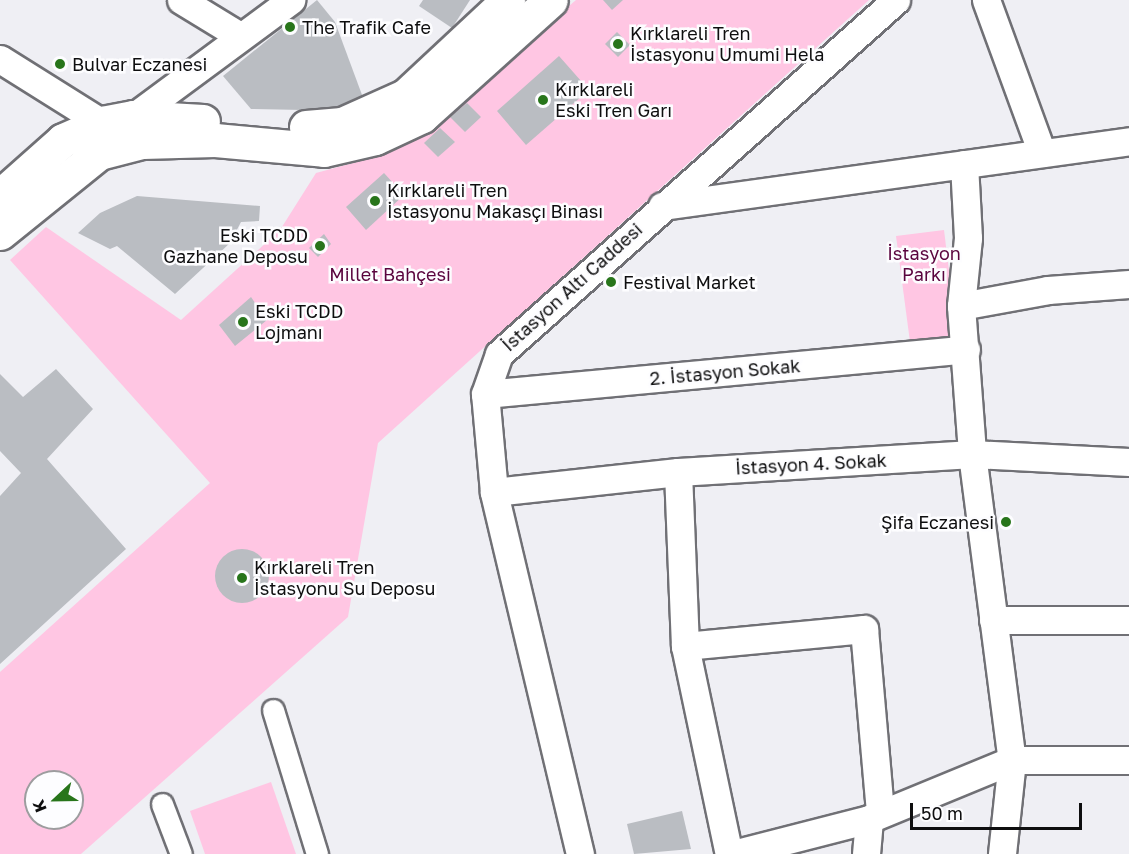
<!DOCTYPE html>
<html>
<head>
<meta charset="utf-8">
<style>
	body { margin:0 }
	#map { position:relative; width:1129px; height:854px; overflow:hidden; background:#efeff4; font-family:"Golos Text",sans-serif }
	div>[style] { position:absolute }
	.green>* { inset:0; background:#ffc6e3 }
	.building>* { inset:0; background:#babdc2 }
	.round { border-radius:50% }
	.roads { filter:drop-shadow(2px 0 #707075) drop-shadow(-2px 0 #707075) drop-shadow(0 2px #707075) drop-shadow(0 -2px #707075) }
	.pedestrian>* { height:21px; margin:-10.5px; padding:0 10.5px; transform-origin:10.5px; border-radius:10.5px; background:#fff }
	.minor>* { height:27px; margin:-13.5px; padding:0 13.5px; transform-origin:13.5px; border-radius:13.5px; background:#fff }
	.secondary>* { height:33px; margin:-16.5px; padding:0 16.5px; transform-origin:16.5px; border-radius:16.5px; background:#fff }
	.dots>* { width:16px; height:16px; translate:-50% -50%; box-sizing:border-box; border:3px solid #fdfdff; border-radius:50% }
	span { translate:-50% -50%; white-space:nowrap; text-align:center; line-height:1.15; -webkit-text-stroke:5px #fdfdff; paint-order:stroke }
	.poi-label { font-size:18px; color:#0e0e0f }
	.left { translate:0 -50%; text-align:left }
	.right { translate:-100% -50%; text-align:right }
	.park-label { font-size:18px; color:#5a043e }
	.street-label { font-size:18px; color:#0e0e0f }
	.north { position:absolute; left:24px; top:770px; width:60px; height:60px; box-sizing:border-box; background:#fdfdff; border:2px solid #9d9d9f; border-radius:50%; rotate:248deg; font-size:16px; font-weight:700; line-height:24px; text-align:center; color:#0e0e0f }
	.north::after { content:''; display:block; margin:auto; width:21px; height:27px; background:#28751b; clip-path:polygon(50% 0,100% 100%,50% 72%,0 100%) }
	.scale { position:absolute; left:910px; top:803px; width:172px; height:27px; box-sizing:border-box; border:3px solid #0e0e0f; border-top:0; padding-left:8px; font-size:18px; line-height:21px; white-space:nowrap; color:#0e0e0f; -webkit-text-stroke:4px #fdfdff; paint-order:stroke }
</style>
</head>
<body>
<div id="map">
	<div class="green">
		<i style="clip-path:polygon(evenodd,576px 0,869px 0,378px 443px,348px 617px,81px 854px,0 854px,0 672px,210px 483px,10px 260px,46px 227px,181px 320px,280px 230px,316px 173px,368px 159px,435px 121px,576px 0,36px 782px,72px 782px,72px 818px,36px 818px,36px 782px)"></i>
		<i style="clip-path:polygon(944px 230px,957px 336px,910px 342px,896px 236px)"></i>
		<i style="clip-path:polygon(271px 782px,296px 854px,205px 854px,190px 811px)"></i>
	</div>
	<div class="building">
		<i style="clip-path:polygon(317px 0,335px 22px,365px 103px,352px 111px,251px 109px,223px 76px)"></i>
		<i style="clip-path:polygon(423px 0,470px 0,452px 28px,419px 6px)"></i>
		<i style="clip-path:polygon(603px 0,623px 0,612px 10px)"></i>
		<i style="clip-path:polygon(617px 32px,630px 45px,618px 57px,605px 44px)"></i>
		<i style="clip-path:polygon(559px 56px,589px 90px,526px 145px,497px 111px)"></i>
		<i style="clip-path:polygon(467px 103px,481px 117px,465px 132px,450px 117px)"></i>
		<i style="clip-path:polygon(440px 128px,455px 142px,438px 157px,424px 143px)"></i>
		<i style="clip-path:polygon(384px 173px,404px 195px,366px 230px,346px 207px)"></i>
		<i style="clip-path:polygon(137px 196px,260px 206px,259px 221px,241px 222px,230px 243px,175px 294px,117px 246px,110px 249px,78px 233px,100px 213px)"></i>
		<i style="clip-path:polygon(324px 234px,331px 244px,318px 257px,309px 248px)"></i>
		<i style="clip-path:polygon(251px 297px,267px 320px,235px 346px,219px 325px)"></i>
		<i style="clip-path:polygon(56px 369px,93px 409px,47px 459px,126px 549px,0 664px,0 496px,21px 473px,0 451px,0 374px,23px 397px)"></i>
		<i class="round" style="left:215px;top:549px;width:54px;height:54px"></i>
		<i style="clip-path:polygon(682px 811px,691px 849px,634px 854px,627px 824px)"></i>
	</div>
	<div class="roads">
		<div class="pedestrian">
			<i style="left:273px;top:710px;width:151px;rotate:73deg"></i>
			<i style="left:162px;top:804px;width:53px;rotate:69.2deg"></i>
		</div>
		<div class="minor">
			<i style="left:181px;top:0;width:69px;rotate:31.4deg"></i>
			<i style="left:986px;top:0;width:163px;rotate:69.9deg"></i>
			<i style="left:0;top:59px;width:120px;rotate:32.1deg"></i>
			<i style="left:133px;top:117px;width:197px;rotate:-36.5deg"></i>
			<i style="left:964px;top:164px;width:74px;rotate:86.9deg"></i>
			<i style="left:968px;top:238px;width:68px;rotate:95.9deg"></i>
			<i style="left:961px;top:306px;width:148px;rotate:85.7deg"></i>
			<i style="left:972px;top:454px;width:309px;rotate:82.6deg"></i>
			<i style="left:1012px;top:760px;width:95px;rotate:96.1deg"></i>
			<i style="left:662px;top:206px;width:472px;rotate:-7.9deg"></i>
			<i style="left:961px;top:306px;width:88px;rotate:-10.4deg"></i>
			<i style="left:1048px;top:290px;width:81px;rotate:-4.2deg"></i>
			<i style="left:485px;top:394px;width:483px;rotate:-5.3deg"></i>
			<i style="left:678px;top:472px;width:174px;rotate:87.7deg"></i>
			<i style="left:685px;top:646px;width:213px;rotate:78.1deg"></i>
			<i style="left:494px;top:492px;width:185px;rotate:-6.2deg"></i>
			<i style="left:678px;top:472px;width:295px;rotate:-3.5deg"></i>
			<i style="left:972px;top:454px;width:157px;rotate:2.9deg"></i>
			<i style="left:993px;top:620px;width:136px"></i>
			<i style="left:685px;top:646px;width:180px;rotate:-5.4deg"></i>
			<i style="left:864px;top:629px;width:185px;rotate:85deg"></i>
			<i style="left:580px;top:854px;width:372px;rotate:-103.4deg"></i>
			<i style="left:494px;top:492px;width:98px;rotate:-95.2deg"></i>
			<i style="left:485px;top:394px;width:42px;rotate:-70.7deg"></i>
			<i style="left:499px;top:354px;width:532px;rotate:-41.72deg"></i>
			<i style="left:733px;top:854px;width:140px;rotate:-14.4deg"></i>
			<i style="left:869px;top:819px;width:155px;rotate:-22.4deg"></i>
			<i style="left:1012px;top:760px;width:117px"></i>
			<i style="left:866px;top:854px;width:35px;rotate:-85deg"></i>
		</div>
		<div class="secondary">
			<i style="left:306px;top:127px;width:36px;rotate:-5deg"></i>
			<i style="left:342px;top:124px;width:69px;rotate:-24deg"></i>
			<i style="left:405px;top:96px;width:141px;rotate:-43deg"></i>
			<i style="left:0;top:196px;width:84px;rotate:-41.6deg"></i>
			<i style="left:63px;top:140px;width:43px;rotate:-23.6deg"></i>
			<i style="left:102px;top:123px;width:32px;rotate:-11deg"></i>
			<i style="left:133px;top:117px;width:70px;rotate:3.3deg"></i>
			<i style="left:0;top:233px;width:127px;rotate:-38.9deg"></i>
			<i style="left:99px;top:153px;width:44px;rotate:-14.3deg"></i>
			<i style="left:142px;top:142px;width:73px;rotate:-1.6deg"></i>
			<i style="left:215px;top:140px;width:109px;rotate:5.2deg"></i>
			<i style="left:324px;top:150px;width:52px;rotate:-13.2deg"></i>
			<i style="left:375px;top:138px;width:52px;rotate:-25.1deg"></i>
			<i style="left:422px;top:116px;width:173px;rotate:-42deg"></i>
		</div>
	</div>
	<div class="dots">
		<i style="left:290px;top:27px;background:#28751b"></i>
		<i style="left:618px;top:44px;background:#28751b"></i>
		<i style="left:60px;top:64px;background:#28751b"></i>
		<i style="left:543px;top:100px;background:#28751b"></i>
		<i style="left:375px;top:201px;background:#28751b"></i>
		<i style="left:320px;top:246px;background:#28751b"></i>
		<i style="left:611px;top:282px;background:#28751b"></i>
		<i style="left:243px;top:322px;background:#28751b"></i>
		<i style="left:1006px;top:522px;background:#28751b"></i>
		<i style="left:242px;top:578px;background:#28751b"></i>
	</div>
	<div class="poi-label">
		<span class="left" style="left:302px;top:27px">The Trafik Cafe</span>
		<span class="left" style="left:630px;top:44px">Kırklareli Tren<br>İstasyonu Umumi Hela</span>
		<span class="left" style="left:72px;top:64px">Bulvar Eczanesi</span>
		<span class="left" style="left:555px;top:100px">Kırklareli<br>Eski Tren Garı</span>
		<span class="left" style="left:387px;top:201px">Kırklareli Tren<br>İstasyonu Makasçı Binası</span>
		<span class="right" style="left:308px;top:246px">Eski TCDD<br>Gazhane Deposu</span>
		<span class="left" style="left:623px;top:282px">Festival Market</span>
		<span class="left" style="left:255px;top:322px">Eski TCDD<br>Lojmanı</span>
		<span class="right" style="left:994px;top:522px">Şifa Eczanesi</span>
		<span class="left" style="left:254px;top:578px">Kırklareli Tren<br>İstasyonu Su Deposu</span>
	</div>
	<div class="park-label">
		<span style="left:924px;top:264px">İstasyon<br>Parkı</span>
		<span style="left:390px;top:274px">Millet Bahçesi</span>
	</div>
	<div class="street-label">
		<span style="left:572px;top:287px;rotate:-42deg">İstasyon Altı Caddesi</span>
		<span style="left:725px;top:372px;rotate:-5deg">2. İstasyon Sokak</span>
		<span style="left:811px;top:464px;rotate:-3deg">İstasyon 4. Sokak</span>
	</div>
	<div class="north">K</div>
	<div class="scale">50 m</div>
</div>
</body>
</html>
